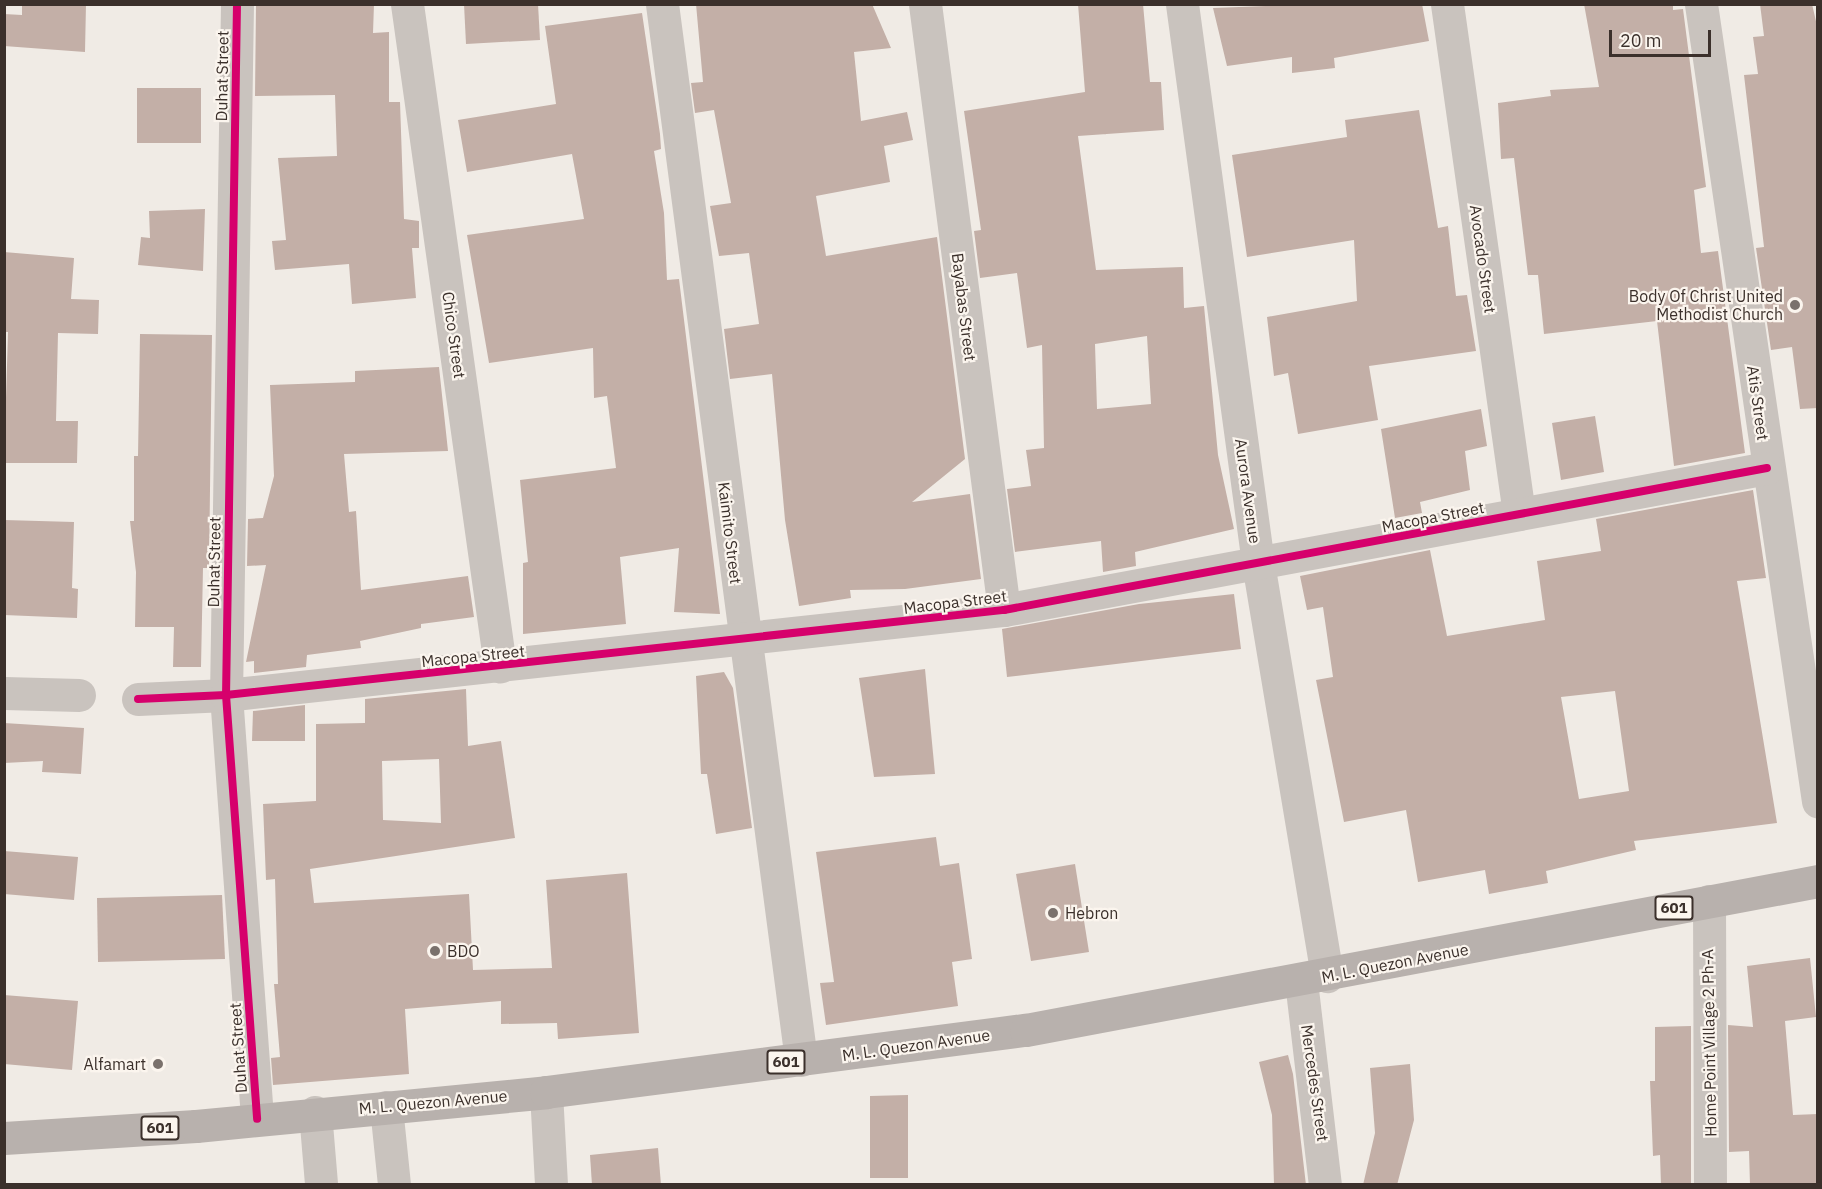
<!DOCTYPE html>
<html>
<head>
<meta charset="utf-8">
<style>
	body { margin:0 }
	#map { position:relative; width:1822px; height:1189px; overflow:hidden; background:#f0ebe5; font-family:"IBM Plex Sans",sans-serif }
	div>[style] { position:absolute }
	.building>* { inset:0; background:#c3afa7 }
	.minor>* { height:33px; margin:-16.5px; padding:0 16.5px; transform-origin:16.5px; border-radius:16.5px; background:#c9c3be }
	.major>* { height:33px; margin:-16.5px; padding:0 16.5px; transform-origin:16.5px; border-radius:16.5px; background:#b8b1ad }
	.cycleway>* { height:8px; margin:-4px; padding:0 4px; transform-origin:4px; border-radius:4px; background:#d6006c }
	.dots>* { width:16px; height:16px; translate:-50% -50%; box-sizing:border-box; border:3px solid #fbf5ee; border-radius:50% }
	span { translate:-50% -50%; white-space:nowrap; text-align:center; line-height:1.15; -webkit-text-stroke:4.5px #fbf5ee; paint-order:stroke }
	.shield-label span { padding:2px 4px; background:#fbf5ee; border:2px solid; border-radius:4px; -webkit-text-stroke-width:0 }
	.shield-label { font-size:15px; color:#3b302b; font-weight:700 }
	.street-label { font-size:16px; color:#3b302b }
	.poi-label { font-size:16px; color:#3b302b }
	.right { translate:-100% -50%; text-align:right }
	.left { translate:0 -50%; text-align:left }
	.frame { position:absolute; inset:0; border:6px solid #3b302b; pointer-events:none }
	.scale { position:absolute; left:1609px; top:30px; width:102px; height:27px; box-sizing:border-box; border:3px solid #3b302b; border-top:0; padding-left:8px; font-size:18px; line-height:21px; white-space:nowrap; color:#3b302b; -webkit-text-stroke:4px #fbf5ee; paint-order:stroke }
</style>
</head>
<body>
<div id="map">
	<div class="building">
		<i style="clip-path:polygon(22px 4px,86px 4px,85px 52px,4px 46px,4px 14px,22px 15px)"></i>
		<i style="clip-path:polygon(256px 4px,374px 4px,373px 33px,389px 32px,389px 102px,400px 102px,404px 219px,419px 221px,419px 248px,412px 248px,416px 298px,352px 304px,349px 264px,275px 270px,272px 241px,286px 240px,278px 158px,337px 156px,335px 95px,255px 96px)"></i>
		<i style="clip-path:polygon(464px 4px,538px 4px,540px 40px,466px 44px)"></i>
		<i style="clip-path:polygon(696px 4px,872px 4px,891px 48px,854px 52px,861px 121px,907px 112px,913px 140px,884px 146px,890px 182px,816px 196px,826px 256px,937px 237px,965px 459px,912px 502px,970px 494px,981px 579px,905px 589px,850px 590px,851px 598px,799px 606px,785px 520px,772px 374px,730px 379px,724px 329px,759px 324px,749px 253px,719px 256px,710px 206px,731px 203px,714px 110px,695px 113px,691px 83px,703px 82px)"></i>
		<i style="clip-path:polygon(evenodd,1078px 4px,1143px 4px,1150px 82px,1161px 82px,1164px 130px,1078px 136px,1096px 270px,1183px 267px,1184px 308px,1204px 306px,1218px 455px,1234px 529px,1135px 552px,1136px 566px,1103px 572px,1101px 541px,1015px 552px,1007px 489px,1031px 486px,1026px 450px,1044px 448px,1042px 345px,1027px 348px,1017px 273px,980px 278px,974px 231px,981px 230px,964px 111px,1085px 92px,1078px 4px,1147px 336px,1151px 404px,1097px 409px,1095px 344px,1147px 336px)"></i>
		<i style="clip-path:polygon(1318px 4px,1422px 4px,1429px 41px,1334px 58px,1335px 68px,1292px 73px,1292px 57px,1227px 66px,1213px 8px)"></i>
		<i style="clip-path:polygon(1584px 4px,1673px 4px,1673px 10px,1683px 9px,1706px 187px,1694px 190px,1701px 253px,1718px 251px,1745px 453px,1674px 466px,1657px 321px,1544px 334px,1538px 275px,1528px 275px,1514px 158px,1501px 159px,1498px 103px,1551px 96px,1550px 90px,1599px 87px)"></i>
		<i style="clip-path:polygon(1760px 4px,1812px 4px,1818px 30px,1818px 408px,1800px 409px,1792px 347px,1771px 350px,1756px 248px,1764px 247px,1744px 75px,1758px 74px,1753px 37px,1764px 36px)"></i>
		<i style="clip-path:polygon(642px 13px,660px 134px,661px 149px,654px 151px,664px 213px,667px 280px,679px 279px,720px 614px,674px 612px,679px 548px,620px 557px,626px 624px,523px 634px,523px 563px,528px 562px,520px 480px,616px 468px,607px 396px,594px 398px,593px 348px,489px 363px,467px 235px,584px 219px,572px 154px,467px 172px,458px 120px,556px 104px,545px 26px)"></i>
		<i style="clip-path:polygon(137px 88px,201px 88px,201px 143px,137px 143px)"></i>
		<i style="clip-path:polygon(1419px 110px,1438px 228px,1448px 226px,1456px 296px,1467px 295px,1476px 351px,1369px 366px,1378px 420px,1298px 434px,1288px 373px,1274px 376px,1267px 317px,1357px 301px,1354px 240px,1247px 257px,1232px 155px,1347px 137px,1345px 120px)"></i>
		<i style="clip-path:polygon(205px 209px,203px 271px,138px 265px,141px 237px,150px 238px,149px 211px)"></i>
		<i style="clip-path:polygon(4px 252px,74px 258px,71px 299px,99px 300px,98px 334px,58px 333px,56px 421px,78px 421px,77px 463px,4px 463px,8px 332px,4px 332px)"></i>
		<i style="clip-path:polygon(140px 334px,212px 335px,209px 568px,203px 568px,201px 667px,173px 667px,174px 627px,135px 627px,136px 572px,130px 521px,134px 521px,134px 456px,138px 456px)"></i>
		<i style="clip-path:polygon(439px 367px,448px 451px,344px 454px,349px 512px,356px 511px,361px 590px,468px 576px,474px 617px,421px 624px,421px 628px,360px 641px,361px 648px,307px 655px,306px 667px,254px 673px,254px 661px,246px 662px,266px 565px,247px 566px,248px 519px,263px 518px,274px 476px,270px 385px,355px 382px,355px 371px)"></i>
		<i style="clip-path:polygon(1481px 409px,1487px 446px,1465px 451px,1470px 490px,1420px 502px,1422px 513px,1395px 518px,1381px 429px)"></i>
		<i style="clip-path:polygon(1595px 416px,1604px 472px,1561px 480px,1552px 423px)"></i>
		<i style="clip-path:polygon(evenodd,1753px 490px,1766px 578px,1737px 581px,1777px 823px,1634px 841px,1636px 850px,1546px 871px,1548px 883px,1489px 894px,1485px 870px,1418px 882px,1406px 810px,1344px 822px,1316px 680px,1333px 677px,1323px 607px,1307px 610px,1300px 576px,1430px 550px,1447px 636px,1545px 620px,1537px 561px,1601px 551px,1596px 519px,1753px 490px,1615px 691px,1629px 791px,1579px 799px,1561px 697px,1615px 691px)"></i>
		<i style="clip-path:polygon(4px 520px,74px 522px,72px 588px,78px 589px,77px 618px,4px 615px)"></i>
		<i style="clip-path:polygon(1234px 594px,1241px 649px,1007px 677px,1002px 629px,1139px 604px)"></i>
		<i style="clip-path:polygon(925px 669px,935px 774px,874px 777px,859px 678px)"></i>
		<i style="clip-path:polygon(724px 672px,733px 688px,752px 828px,716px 834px,707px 774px,701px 774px,696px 676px)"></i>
		<i style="clip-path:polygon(evenodd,466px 689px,468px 746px,501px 741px,515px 838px,310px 869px,314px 903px,469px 894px,473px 970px,552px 968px,546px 880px,627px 873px,639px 1033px,558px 1039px,557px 1023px,501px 1024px,501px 1001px,405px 1009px,409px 1074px,273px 1085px,271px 1058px,280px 1057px,274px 984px,278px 984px,275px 879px,266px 880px,263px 804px,316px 801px,316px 724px,365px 723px,365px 699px,466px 689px,439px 759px,441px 823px,383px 820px,382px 761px,439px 759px)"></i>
		<i style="clip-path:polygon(305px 705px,305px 741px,252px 741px,253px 711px)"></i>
		<i style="clip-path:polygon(4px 723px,84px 728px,81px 774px,42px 772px,43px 761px,4px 763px)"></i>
		<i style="clip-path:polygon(936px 837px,940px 866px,959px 863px,972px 959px,952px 962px,958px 1006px,826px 1025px,820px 983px,834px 982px,816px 852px)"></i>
		<i style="clip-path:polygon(4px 851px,78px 857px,74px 900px,4px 894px)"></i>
		<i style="clip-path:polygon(1075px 864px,1089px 952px,1031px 961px,1016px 874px)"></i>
		<i style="clip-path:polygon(222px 895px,225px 959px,98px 962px,97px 898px)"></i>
		<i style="clip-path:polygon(1810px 958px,1816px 1017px,1785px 1021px,1793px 1115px,1818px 1114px,1818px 1183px,1750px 1185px,1749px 1151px,1729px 1152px,1728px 1025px,1753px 1027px,1747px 966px)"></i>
		<i style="clip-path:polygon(4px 995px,78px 1001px,72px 1070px,4px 1064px)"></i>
		<i style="clip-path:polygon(1691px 1026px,1691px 1185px,1661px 1185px,1660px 1155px,1653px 1156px,1650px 1081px,1655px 1081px,1655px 1027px)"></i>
		<i style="clip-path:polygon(1288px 1055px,1293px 1074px,1306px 1185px,1274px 1185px,1272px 1115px,1259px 1062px)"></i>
		<i style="clip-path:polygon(1410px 1064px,1414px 1120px,1397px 1185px,1363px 1185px,1375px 1133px,1370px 1068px)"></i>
		<i style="clip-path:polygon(908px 1095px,908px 1178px,870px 1178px,870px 1096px)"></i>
		<i style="clip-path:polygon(658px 1148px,661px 1185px,592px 1185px,590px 1155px)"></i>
	</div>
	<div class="minor">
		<i style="left:237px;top:4px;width:691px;rotate:90.91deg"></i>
		<i style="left:226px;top:695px;width:425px;rotate:85.8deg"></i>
		<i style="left:407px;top:4px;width:669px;rotate:82deg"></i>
		<i style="left:662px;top:4px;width:1065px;rotate:82.5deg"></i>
		<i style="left:925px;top:4px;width:611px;rotate:82.57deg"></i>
		<i style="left:1182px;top:4px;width:564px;rotate:82.26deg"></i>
		<i style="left:1258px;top:563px;width:419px;rotate:80.5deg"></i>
		<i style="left:1447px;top:4px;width:515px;rotate:81.96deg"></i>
		<i style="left:1701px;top:4px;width:806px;rotate:81.65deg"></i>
		<i style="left:4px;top:693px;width:75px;rotate:1.5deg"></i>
		<i style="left:138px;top:699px;width:88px;rotate:-2.6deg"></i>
		<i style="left:226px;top:695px;width:783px;rotate:-6.24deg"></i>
		<i style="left:1004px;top:610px;width:776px;rotate:-10.54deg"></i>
		<i style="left:1709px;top:901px;width:283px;rotate:89.8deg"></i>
		<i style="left:1301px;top:981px;width:204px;rotate:83.3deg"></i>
		<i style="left:546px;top:1092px;width:92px;rotate:86.9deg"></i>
		<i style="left:386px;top:1107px;width:77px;rotate:84.1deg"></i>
		<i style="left:315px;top:1112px;width:72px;rotate:85.2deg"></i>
	</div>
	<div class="major">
		<i style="left:4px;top:1138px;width:192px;rotate:-3.6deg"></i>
		<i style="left:196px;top:1126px;width:352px;rotate:-5.5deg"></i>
		<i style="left:546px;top:1092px;width:484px;rotate:-7.4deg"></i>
		<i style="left:1026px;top:1030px;width:806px;rotate:-10.65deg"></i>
	</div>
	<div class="cycleway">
		<i style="left:237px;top:4px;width:691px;rotate:90.91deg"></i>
		<i style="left:226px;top:695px;width:425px;rotate:85.8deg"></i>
		<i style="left:138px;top:699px;width:88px;rotate:-2.6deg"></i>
		<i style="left:226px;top:695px;width:783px;rotate:-6.24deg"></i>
		<i style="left:1004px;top:610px;width:776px;rotate:-10.54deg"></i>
	</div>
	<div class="dots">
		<i style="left:1795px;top:305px;background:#7a716c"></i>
		<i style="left:1053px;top:913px;background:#7a716c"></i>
		<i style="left:435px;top:951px;background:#7a716c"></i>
		<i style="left:158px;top:1064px;background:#7a716c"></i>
	</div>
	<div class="shield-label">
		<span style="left:1674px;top:908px">601</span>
		<span style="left:786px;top:1062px">601</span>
		<span style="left:160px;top:1128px">601</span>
	</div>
	<div class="street-label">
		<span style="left:222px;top:76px;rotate:-89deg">Duhat Street</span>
		<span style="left:1483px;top:259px;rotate:82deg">Avocado Street</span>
		<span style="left:964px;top:307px;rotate:83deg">Bayabas Street</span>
		<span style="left:454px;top:335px;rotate:82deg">Chico Street</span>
		<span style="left:1758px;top:403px;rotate:82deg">Atis Street</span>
		<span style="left:1248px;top:491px;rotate:82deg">Aurora Avenue</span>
		<span style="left:1433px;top:517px;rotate:-11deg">Macopa Street</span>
		<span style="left:730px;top:533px;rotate:83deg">Kaimito Street</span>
		<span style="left:214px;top:562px;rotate:-89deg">Duhat Street</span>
		<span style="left:955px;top:602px;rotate:-7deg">Macopa Street</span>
		<span style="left:473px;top:656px;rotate:-6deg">Macopa Street</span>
		<span style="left:1395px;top:963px;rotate:-11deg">M. L. Quezon Avenue</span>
		<span style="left:1709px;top:1043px;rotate:-91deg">Home Point Village 2 Ph-A</span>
		<span style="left:916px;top:1045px;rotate:-8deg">M. L. Quezon Avenue</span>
		<span style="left:238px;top:1048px;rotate:-94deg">Duhat Street</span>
		<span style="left:1315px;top:1083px;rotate:82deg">Mercedes Street</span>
		<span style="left:433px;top:1102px;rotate:-5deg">M. L. Quezon Avenue</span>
	</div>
	<div class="poi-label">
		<span class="right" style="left:1783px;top:305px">Body Of Christ United<br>Methodist Church</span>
		<span class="left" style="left:1065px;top:913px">Hebron</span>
		<span class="left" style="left:447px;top:951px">BDO</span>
		<span class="right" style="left:146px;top:1064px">Alfamart</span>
	</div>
	<div class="frame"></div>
	<div class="scale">20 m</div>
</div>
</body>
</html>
